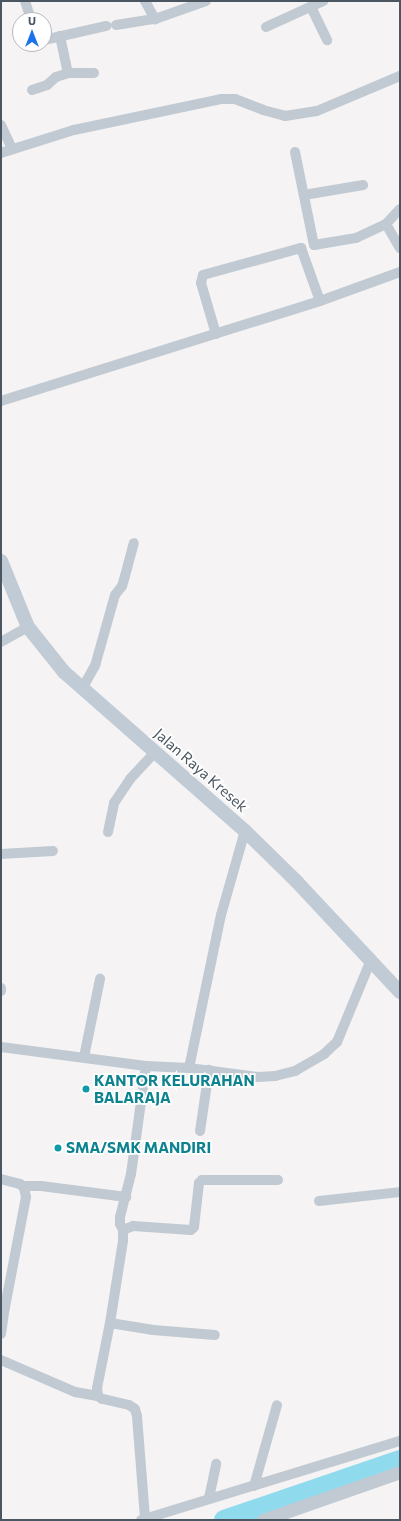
<!DOCTYPE html>
<html>
<head>
<meta charset="utf-8">
<style>
	body { margin:0 }
	#map { position:relative; width:401px; height:1521px; overflow:hidden; background:#f5f3f3; font-family:Commissioner,sans-serif }
	div>[style] { position:absolute }
	.river>* { height:20px; margin:-10px; padding:0 10px; transform-origin:10px; border-radius:10px; background:#90daee }
	.minor>* { height:10px; margin:-5px; padding:0 5px; transform-origin:5px; border-radius:5px; background:#c1cad2 }
	.tertiary>* { height:13px; margin:-6.5px; padding:0 6.5px; transform-origin:6.5px; border-radius:6.5px; background:#c1cad2 }
	.secondary>* { height:14px; margin:-7px; padding:0 7px; transform-origin:7px; border-radius:7px; background:#c1cbd6 }
	.dots>* { width:11px; height:11px; translate:-50% -50%; box-sizing:border-box; border:2px solid #fff; border-radius:50% }
	span { translate:-50% -50%; white-space:nowrap; text-align:center; line-height:1.15; -webkit-text-stroke:3.5px #fff; paint-order:stroke }
	.street-label { font-size:15px; color:#4a5661 }
	.culture-label { font-size:15px; color:#0d838f; font-weight:700 }
	.left { translate:0 -50%; text-align:left }
	.frame { position:absolute; inset:0; border:2px solid #4a5661; pointer-events:none }
	.north { position:absolute; left:12px; top:12px; width:40px; height:40px; box-sizing:border-box; background:#fff; border:1px solid #b7bbc0; border-radius:50%; rotate:0deg; font-size:11px; font-weight:700; line-height:16px; text-align:center; color:#4a5661 }
	.north::after { content:''; display:block; margin:auto; width:14px; height:18px; background:#1a73e8; clip-path:polygon(50% 0,100% 100%,50% 72%,0 100%) }
</style>
</head>
<body>
<div id="map">
	<div class="river">
		<i style="left:224px;top:1520px;width:186px;rotate:-18.8deg"></i>
	</div>
	<div class="minor">
		<i style="left:25px;top:1px;width:20px;rotate:72deg"></i>
		<i style="left:145px;top:1px;width:21px;rotate:61deg"></i>
		<i style="left:311px;top:7px;width:37px;rotate:64deg"></i>
		<i style="left:116px;top:25px;width:39px;rotate:-9deg"></i>
		<i style="left:155px;top:19px;width:54px;rotate:-19.4deg"></i>
		<i style="left:266px;top:27px;width:63px;rotate:-24.5deg"></i>
		<i style="left:60px;top:36px;width:38px;rotate:78deg"></i>
		<i style="left:44px;top:40px;width:64px;rotate:-12.7deg"></i>
		<i style="left:32px;top:90px;width:16px;rotate:-18deg"></i>
		<i style="left:47px;top:85px;width:12px;rotate:-42deg"></i>
		<i style="left:56px;top:77px;width:13px;rotate:-18deg"></i>
		<i style="left:68px;top:73px;width:26px"></i>
		<i style="left:1px;top:125px;width:26px;rotate:65deg"></i>
		<i style="left:295px;top:152px;width:95px;rotate:78.5deg"></i>
		<i style="left:314px;top:245px;width:43px;rotate:-9.5deg"></i>
		<i style="left:356px;top:238px;width:33px;rotate:-25deg"></i>
		<i style="left:1px;top:153px;width:77px;rotate:-17.5deg"></i>
		<i style="left:74px;top:130px;width:150px;rotate:-11.9deg"></i>
		<i style="left:221px;top:99px;width:14px"></i>
		<i style="left:235px;top:99px;width:30px;rotate:21deg"></i>
		<i style="left:263px;top:110px;width:23px;rotate:15deg"></i>
		<i style="left:285px;top:116px;width:32px;rotate:-9deg"></i>
		<i style="left:317px;top:111px;width:90px;rotate:-22.9deg"></i>
		<i style="left:304px;top:195px;width:60px;rotate:-9.6deg"></i>
		<i style="left:400px;top:209px;width:21px;rotate:133deg"></i>
		<i style="left:386px;top:224px;width:28px;rotate:60deg"></i>
		<i style="left:216px;top:334px;width:53px;rotate:-106.4deg"></i>
		<i style="left:201px;top:283px;width:8px;rotate:-76deg"></i>
		<i style="left:203px;top:275px;width:102px;rotate:-15.4deg"></i>
		<i style="left:301px;top:248px;width:56px;rotate:70.3deg"></i>
		<i style="left:1px;top:401px;width:334px;rotate:-17.4deg"></i>
		<i style="left:320px;top:301px;width:85px;rotate:-19.9deg"></i>
		<i style="left:1px;top:642px;width:31px;rotate:-29deg"></i>
		<i style="left:82px;top:689px;width:26px;rotate:-61deg"></i>
		<i style="left:95px;top:666px;width:74px;rotate:-74.3deg"></i>
		<i style="left:115px;top:595px;width:11px;rotate:-52deg"></i>
		<i style="left:122px;top:586px;width:10px;rotate:-73deg"></i>
		<i style="left:125px;top:576px;width:34px;rotate:-75deg"></i>
		<i style="left:108px;top:832px;width:30px;rotate:-78deg"></i>
		<i style="left:114px;top:803px;width:29px;rotate:-56deg"></i>
		<i style="left:130px;top:779px;width:37px;rotate:-47deg"></i>
		<i style="left:1px;top:854px;width:52px;rotate:-3.3deg"></i>
		<i style="left:1px;top:988px;width:3px;rotate:90deg"></i>
		<i style="left:1px;top:1047px;width:146px;rotate:7.5deg"></i>
		<i style="left:146px;top:1066px;width:43px;rotate:2.7deg"></i>
		<i style="left:189px;top:1068px;width:70px;rotate:7.4deg"></i>
		<i style="left:258px;top:1077px;width:17px;rotate:-3deg"></i>
		<i style="left:275px;top:1076px;width:21px;rotate:-14deg"></i>
		<i style="left:295px;top:1071px;width:34px;rotate:-30deg"></i>
		<i style="left:324px;top:1054px;width:18px;rotate:-43deg"></i>
		<i style="left:337px;top:1042px;width:89px;rotate:-67.5deg"></i>
		<i style="left:84px;top:1057px;width:80px;rotate:-78.4deg"></i>
		<i style="left:189px;top:1068px;width:156px;rotate:-78.2deg"></i>
		<i style="left:221px;top:915px;width:87px;rotate:-74.1deg"></i>
		<i style="left:200px;top:1131px;width:62px;rotate:-81.6deg"></i>
		<i style="left:1px;top:1179px;width:20px;rotate:15deg"></i>
		<i style="left:20px;top:1184px;width:6px;rotate:45deg"></i>
		<i style="left:24px;top:1188px;width:9px;rotate:77deg"></i>
		<i style="left:26px;top:1197px;width:112px;rotate:100.8deg"></i>
		<i style="left:5px;top:1307px;width:4px;rotate:-166deg"></i>
		<i style="left:23px;top:1186px;width:18px"></i>
		<i style="left:41px;top:1186px;width:86px;rotate:7.4deg"></i>
		<i style="left:319px;top:1201px;width:81px;rotate:-6.3deg"></i>
		<i style="left:123px;top:1230px;width:7px;rotate:-117deg"></i>
		<i style="left:120px;top:1224px;width:7px;rotate:-90deg"></i>
		<i style="left:120px;top:1217px;width:44px;rotate:-75.7deg"></i>
		<i style="left:131px;top:1174px;width:109px;rotate:-82.1deg"></i>
		<i style="left:110px;top:1323px;width:44px;rotate:9.2deg"></i>
		<i style="left:153px;top:1330px;width:62px;rotate:4.6deg"></i>
		<i style="left:1px;top:1334px;width:27px;rotate:-82deg"></i>
		<i style="left:1px;top:1360px;width:81px;rotate:23.4deg"></i>
		<i style="left:75px;top:1392px;width:23px;rotate:10deg"></i>
		<i style="left:254px;top:1486px;width:84px;rotate:-74.1deg"></i>
		<i style="left:209px;top:1498px;width:35px;rotate:-78deg"></i>
		<i style="left:145px;top:1518px;width:102px;rotate:-94.5deg"></i>
		<i style="left:137px;top:1416px;width:7px;rotate:-106deg"></i>
		<i style="left:135px;top:1409px;width:7px;rotate:-146deg"></i>
		<i style="left:129px;top:1405px;width:28px;rotate:-167deg"></i>
		<i style="left:102px;top:1399px;width:5px;rotate:-143deg"></i>
		<i style="left:98px;top:1396px;width:8px;rotate:-97deg"></i>
		<i style="left:97px;top:1388px;width:66px;rotate:-78.7deg"></i>
		<i style="left:110px;top:1323px;width:83px;rotate:-81deg"></i>
		<i style="left:123px;top:1241px;width:11px;rotate:-90deg"></i>
		<i style="left:123px;top:1230px;width:11px;rotate:-22deg"></i>
		<i style="left:133px;top:1226px;width:58px;rotate:3.9deg"></i>
		<i style="left:191px;top:1230px;width:4px;rotate:-45deg"></i>
		<i style="left:194px;top:1227px;width:44px;rotate:-83.5deg"></i>
		<i style="left:199px;top:1183px;width:4px;rotate:-45deg"></i>
		<i style="left:202px;top:1180px;width:76px"></i>
		<i style="left:141px;top:1520px;width:271px;rotate:-17deg"></i>
	</div>
	<div class="tertiary">
		<i style="left:263px;top:1520px;width:145px;rotate:-19.3deg"></i>
	</div>
	<div class="secondary">
		<i style="left:1px;top:561px;width:71px;rotate:67.8deg"></i>
		<i style="left:28px;top:627px;width:58px;rotate:51.3deg"></i>
		<i style="left:64px;top:672px;width:241px;rotate:41.3deg"></i>
		<i style="left:245px;top:831px;width:73px;rotate:44.4deg"></i>
		<i style="left:297px;top:882px;width:151px;rotate:46.9deg"></i>
	</div>
	<div class="dots">
		<i style="left:86px;top:1089px;background:#0f9aa8"></i>
		<i style="left:58px;top:1148px;background:#0f9aa8"></i>
	</div>
	<div class="street-label">
		<span style="left:201px;top:770px;rotate:41deg">Jalan Raya Kresek</span>
	</div>
	<div class="culture-label">
		<span class="left" style="left:94px;top:1089px">KANTOR KELURAHAN<br>BALARAJA</span>
		<span class="left" style="left:66px;top:1148px">SMA/SMK MANDIRI</span>
	</div>
	<div class="frame"></div>
	<div class="north">U</div>
</div>
</body>
</html>
